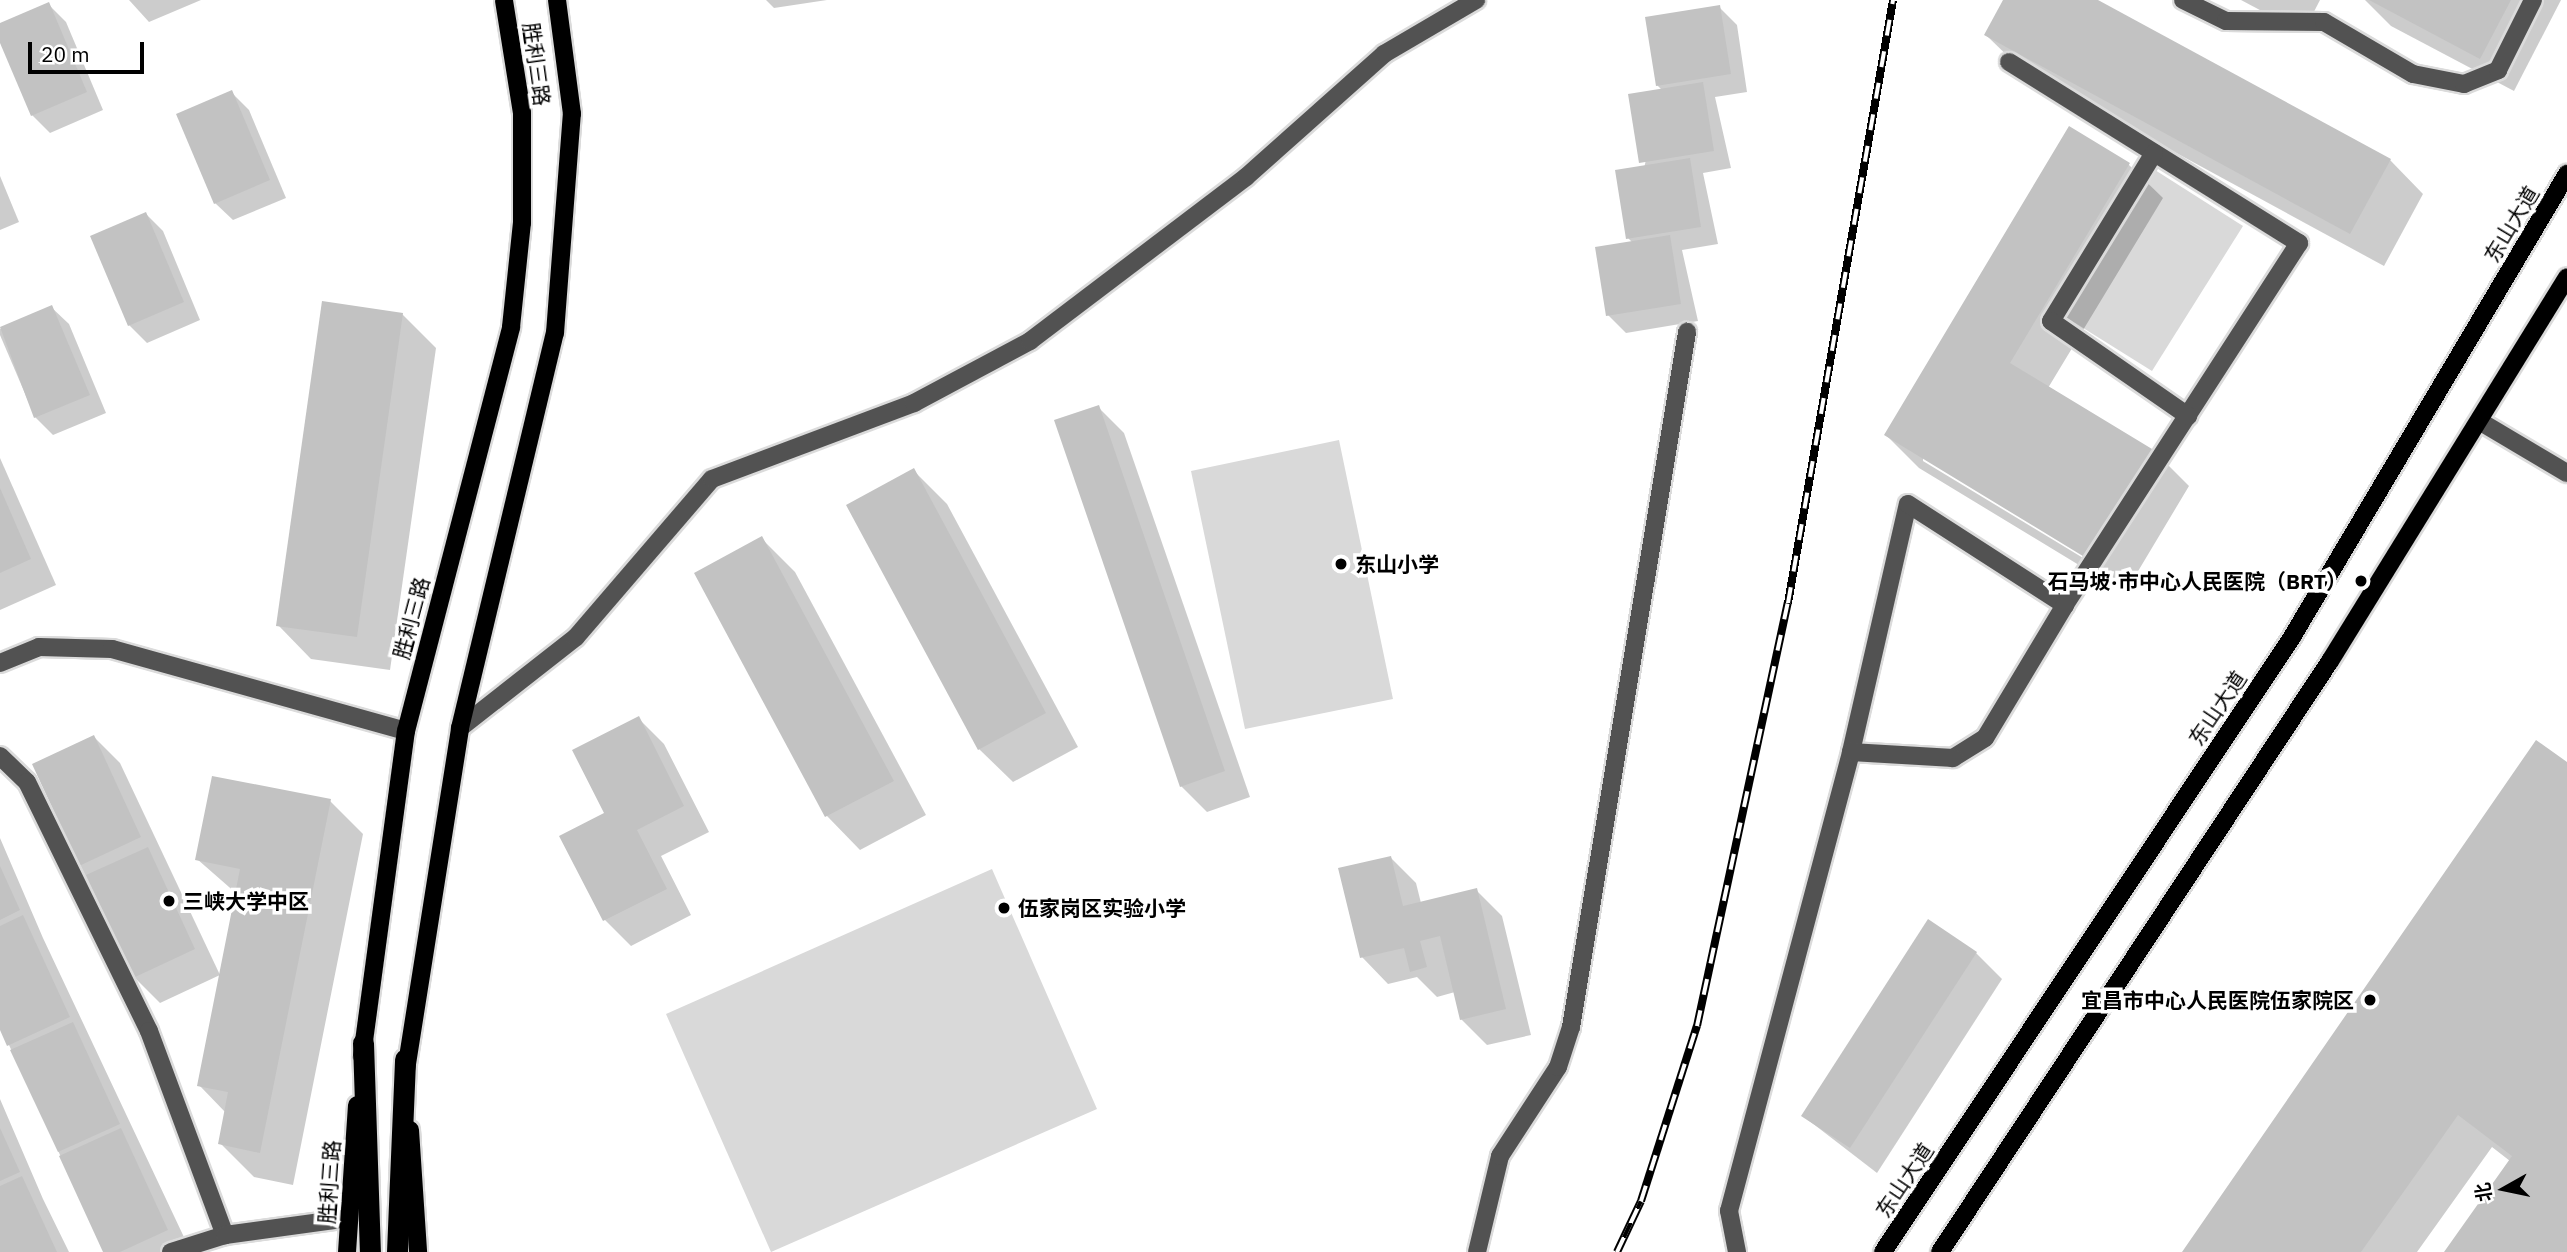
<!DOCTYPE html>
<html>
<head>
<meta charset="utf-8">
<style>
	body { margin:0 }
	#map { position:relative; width:2567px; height:1252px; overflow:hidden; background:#fff; font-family:"IBM Plex Sans","Noto Sans SC",sans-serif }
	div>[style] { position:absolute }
	.green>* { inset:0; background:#d9d9d9 }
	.shadow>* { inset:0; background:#0003 }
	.building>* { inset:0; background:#c2c2c2 }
	.roads { filter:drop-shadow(2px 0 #dbdbdb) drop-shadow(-2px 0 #dbdbdb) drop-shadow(0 2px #dbdbdb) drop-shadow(0 -2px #dbdbdb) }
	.minor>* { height:18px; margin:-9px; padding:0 9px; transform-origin:9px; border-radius:9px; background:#525252 }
	.major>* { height:18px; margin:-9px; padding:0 9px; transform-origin:9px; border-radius:9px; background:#000 }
	.highway>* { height:21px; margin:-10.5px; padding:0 10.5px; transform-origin:10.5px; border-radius:10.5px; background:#000 }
	.rail>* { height:8px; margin-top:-4px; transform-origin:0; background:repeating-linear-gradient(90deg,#fff 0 16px,#000 0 32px); box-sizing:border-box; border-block:2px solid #000 }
	.dots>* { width:19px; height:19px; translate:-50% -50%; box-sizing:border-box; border:4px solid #fff; border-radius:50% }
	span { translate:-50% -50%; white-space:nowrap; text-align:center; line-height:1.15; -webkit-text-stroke:7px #fff; paint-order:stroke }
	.street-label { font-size:21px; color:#000 }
	.poi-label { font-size:21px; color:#000; font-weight:700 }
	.left { translate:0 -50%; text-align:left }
	.right { translate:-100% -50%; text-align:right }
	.north { position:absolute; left:2469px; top:1154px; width:70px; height:70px; -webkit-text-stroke:5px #fff; paint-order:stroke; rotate:261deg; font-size:19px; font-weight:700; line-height:28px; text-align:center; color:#000 }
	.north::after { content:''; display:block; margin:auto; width:24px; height:32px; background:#000; clip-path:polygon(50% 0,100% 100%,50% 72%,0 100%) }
	.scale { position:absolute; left:28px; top:42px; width:116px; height:32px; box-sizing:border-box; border:4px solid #000; border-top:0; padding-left:9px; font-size:21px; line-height:24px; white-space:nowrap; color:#000; -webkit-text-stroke:5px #fff; paint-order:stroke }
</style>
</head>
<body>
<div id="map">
	<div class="green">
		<i style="clip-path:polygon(2155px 170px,2243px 226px,2152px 371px,2064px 316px)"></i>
		<i style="clip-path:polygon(1339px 440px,1393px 699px,1245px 729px,1191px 471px)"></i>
		<i style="clip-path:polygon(992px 869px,1097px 1109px,771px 1252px,666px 1014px)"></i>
	</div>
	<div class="shadow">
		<i style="clip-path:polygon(129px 0,201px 0,149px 22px)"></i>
		<i style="clip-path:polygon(766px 0,827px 0,774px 8px)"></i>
		<i style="clip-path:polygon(2005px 0,2095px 0,2390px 160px,2423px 194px,2384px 266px,2020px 68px,1986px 35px)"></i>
		<i style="clip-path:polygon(2241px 0,2320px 0,2303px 33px)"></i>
		<i style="clip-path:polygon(2365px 0,2561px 0,2514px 91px,2391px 26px)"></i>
		<i style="clip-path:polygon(49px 5px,66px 22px,103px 110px,50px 133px,32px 115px,0 39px,0 25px)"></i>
		<i style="clip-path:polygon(1719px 7px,1737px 25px,1747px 92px,1715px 97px,1731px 168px,1703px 173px,1718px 244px,1682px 250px,1698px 321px,1626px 333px,1608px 315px,1633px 243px,1628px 238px,1662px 90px,1657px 85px)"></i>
		<i style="clip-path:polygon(231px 92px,249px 110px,286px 198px,233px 220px,215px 203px)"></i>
		<i style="clip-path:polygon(evenodd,2070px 128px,2129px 165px,2163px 198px,2048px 388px,2156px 453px,2189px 486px,2125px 593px,1919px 468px,1886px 435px,2070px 128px,1923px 457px,2100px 564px,2098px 567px,1923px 461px,1923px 457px)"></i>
		<i style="clip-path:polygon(0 176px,19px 222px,0 230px)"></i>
		<i style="clip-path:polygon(146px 214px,163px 231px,200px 320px,147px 343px,129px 325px)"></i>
		<i style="clip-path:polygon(51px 307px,69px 324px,106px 413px,53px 435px,35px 417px,0 335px,0 329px)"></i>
		<i style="clip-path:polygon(402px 314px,436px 348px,390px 670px,311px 659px,278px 625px)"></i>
		<i style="clip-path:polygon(1098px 407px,1124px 433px,1250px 797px,1207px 812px,1181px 786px)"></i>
		<i style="clip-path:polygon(0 458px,56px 585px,0 610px)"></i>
		<i style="clip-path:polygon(914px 471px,947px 504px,1078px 747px,1013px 782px,979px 749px)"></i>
		<i style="clip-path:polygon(761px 538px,795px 572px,926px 815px,860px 850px,827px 816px,696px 574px)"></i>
		<i style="clip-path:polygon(638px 718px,664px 744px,709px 832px,661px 856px,691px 915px,631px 946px,605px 920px,607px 814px)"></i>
		<i style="clip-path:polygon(94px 737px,120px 763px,220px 975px,160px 1003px,134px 977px,80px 865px)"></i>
		<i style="clip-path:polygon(2567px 764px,2567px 1252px,2446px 1252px,2510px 1161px,2492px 1147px,2417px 1252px,2184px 1252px)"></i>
		<i style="clip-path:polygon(330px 801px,363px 834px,293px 1185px,254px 1177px,220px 1143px,226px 1113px,199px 1085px,237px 894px,197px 859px)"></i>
		<i style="clip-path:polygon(0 838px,43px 938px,191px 1252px,105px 1252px,9px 1045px,0 1026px)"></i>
		<i style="clip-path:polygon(1390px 857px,1416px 883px,1421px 903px,1476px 890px,1502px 916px,1531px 1035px,1487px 1045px,1461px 1019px,1455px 992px,1437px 997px,1417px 977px,1388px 984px,1362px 957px)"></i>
		<i style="clip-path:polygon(1976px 953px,2002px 979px,1877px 1173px,1803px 1116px)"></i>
		<i style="clip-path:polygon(0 1099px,43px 1199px,69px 1252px,0 1252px)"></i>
	</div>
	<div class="building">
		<i style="clip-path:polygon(2003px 0,2098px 0,2391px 159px,2350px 234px,1984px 35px)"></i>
		<i style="clip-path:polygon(2369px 0,2511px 0,2480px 59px)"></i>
		<i style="clip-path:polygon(49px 2px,87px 92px,31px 116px,0 43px,0 23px)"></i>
		<i style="clip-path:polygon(1720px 5px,1731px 74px,1656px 86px,1645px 17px)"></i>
		<i style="clip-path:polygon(1703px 82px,1714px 151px,1639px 163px,1628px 94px)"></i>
		<i style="clip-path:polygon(232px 90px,270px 180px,214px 204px,176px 114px)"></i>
		<i style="clip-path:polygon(2069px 126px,2130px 163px,2010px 363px,2157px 452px,2091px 561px,1884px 435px)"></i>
		<i style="clip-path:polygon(1690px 158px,1701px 227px,1626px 239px,1615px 170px)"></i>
		<i style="clip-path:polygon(146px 212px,184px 302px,128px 326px,90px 236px)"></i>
		<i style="clip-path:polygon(1670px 235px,1681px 304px,1606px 316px,1595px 247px)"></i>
		<i style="clip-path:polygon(322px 301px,403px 313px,357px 637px,276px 626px)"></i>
		<i style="clip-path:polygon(52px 305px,90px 395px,34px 418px,0 327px)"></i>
		<i style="clip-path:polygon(1099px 405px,1225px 771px,1180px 787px,1054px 420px)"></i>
		<i style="clip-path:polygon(914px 468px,1046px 713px,978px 750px,846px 505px)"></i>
		<i style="clip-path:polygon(0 488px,31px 559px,0 573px)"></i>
		<i style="clip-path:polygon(762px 536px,894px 781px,825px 817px,694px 573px)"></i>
		<i style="clip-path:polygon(639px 716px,684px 806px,637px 830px,667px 889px,603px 921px,559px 836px,604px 813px,572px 750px)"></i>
		<i style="clip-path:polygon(94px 735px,141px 837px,79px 866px,32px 764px)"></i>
		<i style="clip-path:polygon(2536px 740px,2567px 762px,2567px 1252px,2444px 1252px,2512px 1156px,2458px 1115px,2361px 1252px,2182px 1252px)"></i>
		<i style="clip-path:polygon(212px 776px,331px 799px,260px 1153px,218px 1144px,228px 1092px,197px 1086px,240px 869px,195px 860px)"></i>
		<i style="clip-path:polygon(148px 847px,195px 949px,133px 978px,86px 875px)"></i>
		<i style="clip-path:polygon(1391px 856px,1403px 906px,1477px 888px,1506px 1009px,1460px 1020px,1440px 936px,1420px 941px,1427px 967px,1410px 972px,1404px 948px,1360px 958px,1338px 868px)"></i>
		<i style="clip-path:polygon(0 866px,20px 910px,0 920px)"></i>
		<i style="clip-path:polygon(23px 915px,70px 1017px,7px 1046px,0 1030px,0 926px)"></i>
		<i style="clip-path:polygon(1928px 919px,1977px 952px,1850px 1148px,1801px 1116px)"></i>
		<i style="clip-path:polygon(73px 1022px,120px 1124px,58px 1152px,10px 1050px)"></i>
		<i style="clip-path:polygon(0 1128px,20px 1172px,0 1181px)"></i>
		<i style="clip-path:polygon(121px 1128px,168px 1230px,120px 1252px,103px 1252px,59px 1156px)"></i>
		<i style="clip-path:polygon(22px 1176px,57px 1252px,0 1252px,0 1186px)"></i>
	</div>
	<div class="roads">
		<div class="minor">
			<i style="left:2183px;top:0;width:48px;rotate:26deg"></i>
			<i style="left:2226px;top:21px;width:98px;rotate:0.6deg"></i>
			<i style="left:2324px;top:22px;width:103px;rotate:30.3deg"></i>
			<i style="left:2413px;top:74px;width:52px;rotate:11.1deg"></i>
			<i style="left:2464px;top:84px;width:37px;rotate:-22deg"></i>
			<i style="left:2498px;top:70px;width:78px;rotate:-63.4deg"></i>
			<i style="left:2009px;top:62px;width:342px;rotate:32deg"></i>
			<i style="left:2299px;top:243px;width:431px;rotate:122.9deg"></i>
			<i style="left:2154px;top:153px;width:197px;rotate:121.5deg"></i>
			<i style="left:2051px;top:321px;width:167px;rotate:34.7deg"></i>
			<i style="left:2481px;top:422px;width:100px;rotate:30.7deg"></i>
			<i style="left:0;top:663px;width:42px;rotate:-22.3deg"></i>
			<i style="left:39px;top:647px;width:73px;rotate:1.6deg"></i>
			<i style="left:112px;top:649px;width:305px;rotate:15.6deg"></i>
			<i style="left:460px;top:728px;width:147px;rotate:-38.1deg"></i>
			<i style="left:576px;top:637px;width:208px;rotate:-49.3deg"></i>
			<i style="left:712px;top:479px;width:216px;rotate:-20.6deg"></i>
			<i style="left:914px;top:403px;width:132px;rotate:-28.1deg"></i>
			<i style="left:1030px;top:341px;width:271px;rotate:-37.2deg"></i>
			<i style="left:1246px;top:177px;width:185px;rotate:-41.7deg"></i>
			<i style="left:1384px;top:54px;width:107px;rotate:-30.4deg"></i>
			<i style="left:0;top:756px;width:37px;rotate:44deg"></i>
			<i style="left:27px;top:782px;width:277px;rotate:63.9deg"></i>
			<i style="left:149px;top:1031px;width:218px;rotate:69.6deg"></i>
			<i style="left:171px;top:1252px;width:57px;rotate:-17.5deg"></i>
			<i style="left:225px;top:1235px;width:125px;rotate:-7.8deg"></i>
			<i style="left:1477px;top:1252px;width:99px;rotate:-76.5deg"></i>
			<i style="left:1500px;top:1156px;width:106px;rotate:-56.9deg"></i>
			<i style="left:1558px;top:1067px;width:42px;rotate:-72deg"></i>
			<i style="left:1571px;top:1027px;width:705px;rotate:-80.52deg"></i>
			<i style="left:1737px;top:1252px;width:42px;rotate:-101deg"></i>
			<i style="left:1729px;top:1211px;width:475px;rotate:-75.1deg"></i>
			<i style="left:1851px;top:752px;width:254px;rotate:-77.1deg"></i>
			<i style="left:1908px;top:504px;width:187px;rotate:32.8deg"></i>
			<i style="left:2065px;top:605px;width:155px;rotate:121deg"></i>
			<i style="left:1985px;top:738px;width:38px;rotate:148deg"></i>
			<i style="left:1953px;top:758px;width:102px;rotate:-176.6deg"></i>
		</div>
		<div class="major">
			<i style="left:362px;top:1056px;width:328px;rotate:-82.3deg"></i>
			<i style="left:406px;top:731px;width:417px;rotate:-75.4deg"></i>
			<i style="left:511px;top:327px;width:105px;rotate:-84deg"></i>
			<i style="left:522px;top:223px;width:110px;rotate:-90deg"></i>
			<i style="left:522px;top:113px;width:114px;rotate:-99.1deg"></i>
			<i style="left:406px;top:1070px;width:346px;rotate:-81deg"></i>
			<i style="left:460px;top:728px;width:406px;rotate:-76.5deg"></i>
			<i style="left:555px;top:333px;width:220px;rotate:-85.6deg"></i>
			<i style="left:572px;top:114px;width:115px;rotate:-97.5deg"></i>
			<i style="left:410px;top:1130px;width:122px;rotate:86.2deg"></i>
			<i style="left:347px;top:1252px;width:147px;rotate:-86.1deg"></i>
			<i style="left:1883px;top:1252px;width:739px;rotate:-56.37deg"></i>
			<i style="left:2292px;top:637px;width:539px;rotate:-59.29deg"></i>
			<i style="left:1940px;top:1252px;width:708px;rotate:-56.58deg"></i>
			<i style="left:2330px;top:661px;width:451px;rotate:-58.3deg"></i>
		</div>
		<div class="highway">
			<i style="left:363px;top:1043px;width:209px;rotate:88.1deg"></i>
			<i style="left:397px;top:1252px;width:193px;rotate:-87.6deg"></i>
		</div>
	</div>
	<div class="rail">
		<i style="left:1617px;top:1252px;width:56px;rotate:-64.8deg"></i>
		<i style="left:1641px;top:1201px;width:184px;rotate:-72.3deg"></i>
		<i style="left:1697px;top:1026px;width:433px;rotate:-77.9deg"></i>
		<i style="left:1788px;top:603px;width:612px;rotate:-80.12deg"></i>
	</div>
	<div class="dots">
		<i style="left:1341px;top:564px;background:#000"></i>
		<i style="left:2361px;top:581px;background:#000"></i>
		<i style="left:169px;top:901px;background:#000"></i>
		<i style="left:1004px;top:908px;background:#000"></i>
		<i style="left:2370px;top:1000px;background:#000"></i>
	</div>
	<div class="street-label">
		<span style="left:537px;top:64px;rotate:82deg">胜利三路</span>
		<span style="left:2511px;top:224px;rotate:-59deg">东山大道</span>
		<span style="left:411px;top:618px;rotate:-75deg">胜利三路</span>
		<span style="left:2217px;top:708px;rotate:-56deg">东山大道</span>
		<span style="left:1904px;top:1180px;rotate:-56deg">东山大道</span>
		<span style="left:329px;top:1182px;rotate:-86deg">胜利三路</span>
	</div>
	<div class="poi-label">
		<span class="left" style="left:1355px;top:564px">东山小学</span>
		<span class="right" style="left:2347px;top:581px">石马坡·市中心人民医院（BRT）</span>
		<span class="left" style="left:183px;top:901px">三峡大学中区</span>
		<span class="left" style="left:1018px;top:908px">伍家岗区实验小学</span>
		<span class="right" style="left:2354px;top:1000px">宜昌市中心人民医院伍家院区</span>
	</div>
	<div class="north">北</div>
	<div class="scale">20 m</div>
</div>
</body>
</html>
